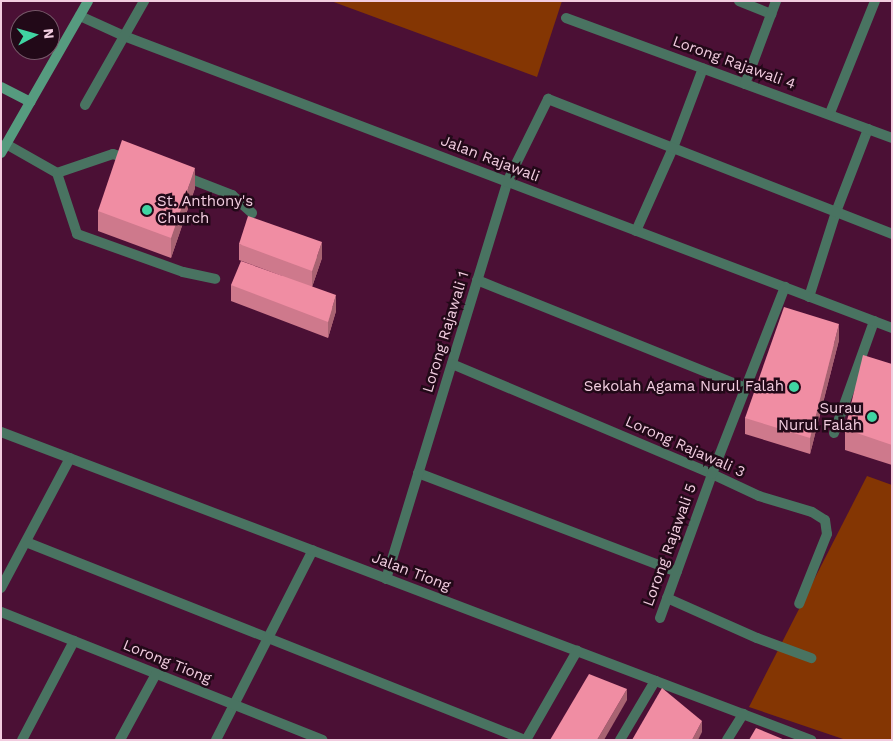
<!DOCTYPE html>
<html>
<head>
<meta charset="utf-8">
<style>
	body { margin:0 }
	#map { position:relative; width:893px; height:741px; overflow:hidden; background:#4b1035; font-family:"Work Sans",sans-serif }
	div>[style] { position:absolute }
	.green>* { inset:0; background:#843603 }
	.lane>* { height:10px; margin:-5px; padding:0 5px; transform-origin:5px; border-radius:5px; background:#497361 }
	.street>* { height:10px; margin:-5px; padding:0 5px; transform-origin:5px; border-radius:5px; background:#497361 }
	.secondary>* { height:10px; margin:-5px; padding:0 5px; transform-origin:5px; border-radius:5px; background:#569b7f }
	.wall>* { inset:0; background:#ce798c }
	.shaded-wall>* { inset:0; background:#a86372 }
	.building>* { inset:0; background:#f08da3 }
	.dots>* { width:14px; height:14px; translate:-50% -50%; box-sizing:border-box; border:2px solid #220918; border-radius:50% }
	span { translate:-50% -50%; white-space:nowrap; text-align:center; line-height:1.15; -webkit-text-stroke:5px #220918; paint-order:stroke }
	.street-label { font-size:15px; color:#f2cde0 }
	.poi-label { font-size:15px; color:#f2cde0 }
	.left { translate:0 -50%; text-align:left }
	.right { translate:-100% -50%; text-align:right }
	.frame { position:absolute; inset:0; border:2px solid #f2cde0; pointer-events:none }
	.north { position:absolute; left:10px; top:10px; width:50px; height:50px; box-sizing:border-box; background:#220918; border:1px solid #755768; border-radius:50%; rotate:84deg; font-size:14px; font-weight:700; line-height:20px; text-align:center; color:#f2cde0 }
	.north::after { content:''; display:block; margin:auto; width:18px; height:22px; background:#40d4a2; clip-path:polygon(50% 0,100% 100%,50% 72%,0 100%) }
</style>
</head>
<body>
<div id="map">
	<div class="green">
		<i style="clip-path:polygon(331px 1px,562px 1px,537px 77px)"></i>
		<i style="clip-path:polygon(867px 476px,892px 485px,892px 740px,846px 740px,749px 707px)"></i>
	</div>
	<div class="lane">
		<i style="left:739px;top:1px;width:35px;rotate:22deg"></i>
		<i style="left:6px;top:144px;width:59px;rotate:29.6deg"></i>
		<i style="left:57px;top:173px;width:59px;rotate:-18.7deg"></i>
		<i style="left:113px;top:154px;width:16px;rotate:18deg"></i>
		<i style="left:57px;top:173px;width:64px;rotate:71.8deg"></i>
		<i style="left:77px;top:234px;width:113px;rotate:19.7deg"></i>
		<i style="left:183px;top:272px;width:33px;rotate:12deg"></i>
		<i style="left:183px;top:176px;width:53px;rotate:21.2deg"></i>
		<i style="left:232px;top:195px;width:27px;rotate:42deg"></i>
		<i style="left:636px;top:231px;width:91px;rotate:-66deg"></i>
		<i style="left:673px;top:148px;width:85px;rotate:-69.4deg"></i>
		<i style="left:477px;top:280px;width:290px;rotate:21.9deg"></i>
		<i style="left:809px;top:297px;width:89px;rotate:-72.4deg"></i>
		<i style="left:836px;top:212px;width:89px;rotate:-68.9deg"></i>
		<i style="left:834px;top:433px;width:119px;rotate:-70.3deg"></i>
		<i style="left:418px;top:473px;width:277px;rotate:20.9deg"></i>
		<i style="left:26px;top:542px;width:537px;rotate:21.64deg"></i>
		<i style="left:386px;top:579px;width:415px;rotate:-73deg"></i>
		<i style="left:507px;top:182px;width:93px;rotate:-63.7deg"></i>
		<i style="left:548px;top:99px;width:370px;rotate:21.4deg"></i>
		<i style="left:667px;top:598px;width:98px;rotate:24deg"></i>
		<i style="left:757px;top:638px;width:58px;rotate:20.3deg"></i>
		<i style="left:22px;top:740px;width:112px;rotate:-62.3deg"></i>
		<i style="left:216px;top:740px;width:213px;rotate:-63deg"></i>
		<i style="left:620px;top:740px;width:69px;rotate:-59.3deg"></i>
	</div>
	<div class="street">
		<i style="left:80px;top:16px;width:48px;rotate:24.4deg"></i>
		<i style="left:124px;top:36px;width:822px;rotate:20.82deg"></i>
		<i style="left:566px;top:18px;width:347px;rotate:20.2deg"></i>
		<i style="left:745px;top:84px;width:89px;rotate:-69.5deg"></i>
		<i style="left:85px;top:105px;width:120px;rotate:-60.4deg"></i>
		<i style="left:830px;top:113px;width:121px;rotate:-68.1deg"></i>
		<i style="left:452px;top:364px;width:282px;rotate:22.9deg"></i>
		<i style="left:712px;top:474px;width:52px;rotate:25.1deg"></i>
		<i style="left:759px;top:496px;width:55px;rotate:16.8deg"></i>
		<i style="left:812px;top:512px;width:15px;rotate:32deg"></i>
		<i style="left:825px;top:520px;width:14px;rotate:82deg"></i>
		<i style="left:827px;top:534px;width:75px;rotate:111.8deg"></i>
		<i style="left:1px;top:432px;width:867px;rotate:20.82deg"></i>
		<i style="left:1px;top:588px;width:147px;rotate:-62deg"></i>
		<i style="left:1px;top:612px;width:346px;rotate:21.7deg"></i>
		<i style="left:660px;top:618px;width:153px;rotate:-70.1deg"></i>
		<i style="left:712px;top:474px;width:201px;rotate:-68.7deg"></i>
		<i style="left:120px;top:740px;width:75px;rotate:-61.4deg"></i>
		<i style="left:526px;top:740px;width:103px;rotate:-60.2deg"></i>
		<i style="left:727px;top:740px;width:31px;rotate:-58deg"></i>
	</div>
	<div class="secondary">
		<i style="left:1px;top:87px;width:33px;rotate:27deg"></i>
		<i style="left:1px;top:153px;width:175px;rotate:-60.2deg"></i>
	</div>
	<div class="wall">
		<i style="clip-path:polygon(195px 188px,171px 258px,98px 231px,98px 211px)"></i>
		<i style="clip-path:polygon(239px 244px,322px 258px,312px 287px,336px 311px,328px 338px,231px 301px,231px 285px,282px 276px,239px 260px)"></i>
		<i style="clip-path:polygon(839px 340px,810px 454px,745px 434px,745px 418px)"></i>
		<i style="clip-path:polygon(892px 364px,892px 465px,845px 450px,845px 429px)"></i>
	</div>
	<div class="shaded-wall">
		<i style="clip-path:polygon(195px 168px,195px 188px,171px 258px,171px 238px)"></i>
		<i style="clip-path:polygon(322px 242px,322px 258px,312px 287px,312px 271px)"></i>
		<i style="clip-path:polygon(336px 295px,336px 311px,328px 338px,328px 322px)"></i>
		<i style="clip-path:polygon(839px 324px,839px 340px,810px 454px,810px 438px)"></i>
		<i style="clip-path:polygon(627px 689px,627px 700px,604px 740px,597px 740px)"></i>
		<i style="clip-path:polygon(702px 721px,702px 732px,698px 740px,692px 740px)"></i>
	</div>
	<div class="building">
		<i style="clip-path:polygon(122px 140px,195px 168px,171px 238px,98px 211px)"></i>
		<i style="clip-path:polygon(248px 216px,322px 242px,312px 271px,239px 244px)"></i>
		<i style="clip-path:polygon(241px 261px,336px 295px,328px 322px,231px 285px)"></i>
		<i style="clip-path:polygon(784px 307px,839px 324px,810px 438px,745px 418px)"></i>
		<i style="clip-path:polygon(863px 355px,892px 364px,892px 445px,845px 429px)"></i>
		<i style="clip-path:polygon(589px 674px,627px 689px,597px 740px,550px 740px)"></i>
		<i style="clip-path:polygon(662px 688px,702px 721px,692px 740px,632px 740px)"></i>
		<i style="clip-path:polygon(756px 728px,785px 740px,749px 740px)"></i>
	</div>
	<div class="dots">
		<i style="left:147px;top:210px;background:#40d4a2"></i>
		<i style="left:794px;top:387px;background:#40d4a2"></i>
		<i style="left:872px;top:417px;background:#40d4a2"></i>
	</div>
	<div class="street-label">
		<span style="left:734px;top:63px;rotate:20deg">Lorong Rajawali 4</span>
		<span style="left:490px;top:159px;rotate:21deg">Jalan Rajawali</span>
		<span style="left:446px;top:332px;rotate:-73deg">Lorong Rajawali 1</span>
		<span style="left:685px;top:447px;rotate:24deg">Lorong Rajawali 3</span>
		<span style="left:670px;top:545px;rotate:-70deg">Lorong Rajawali 5</span>
		<span style="left:411px;top:572px;rotate:21deg">Jalan Tiong</span>
		<span style="left:167px;top:662px;rotate:22deg">Lorong Tiong</span>
	</div>
	<div class="poi-label">
		<span class="left" style="left:157px;top:210px">St. Anthony's<br>Church</span>
		<span class="right" style="left:784px;top:387px">Sekolah Agama Nurul Falah</span>
		<span class="right" style="left:862px;top:417px">Surau<br>Nurul Falah</span>
	</div>
	<div class="frame"></div>
	<div class="north">N</div>
</div>
</body>
</html>
